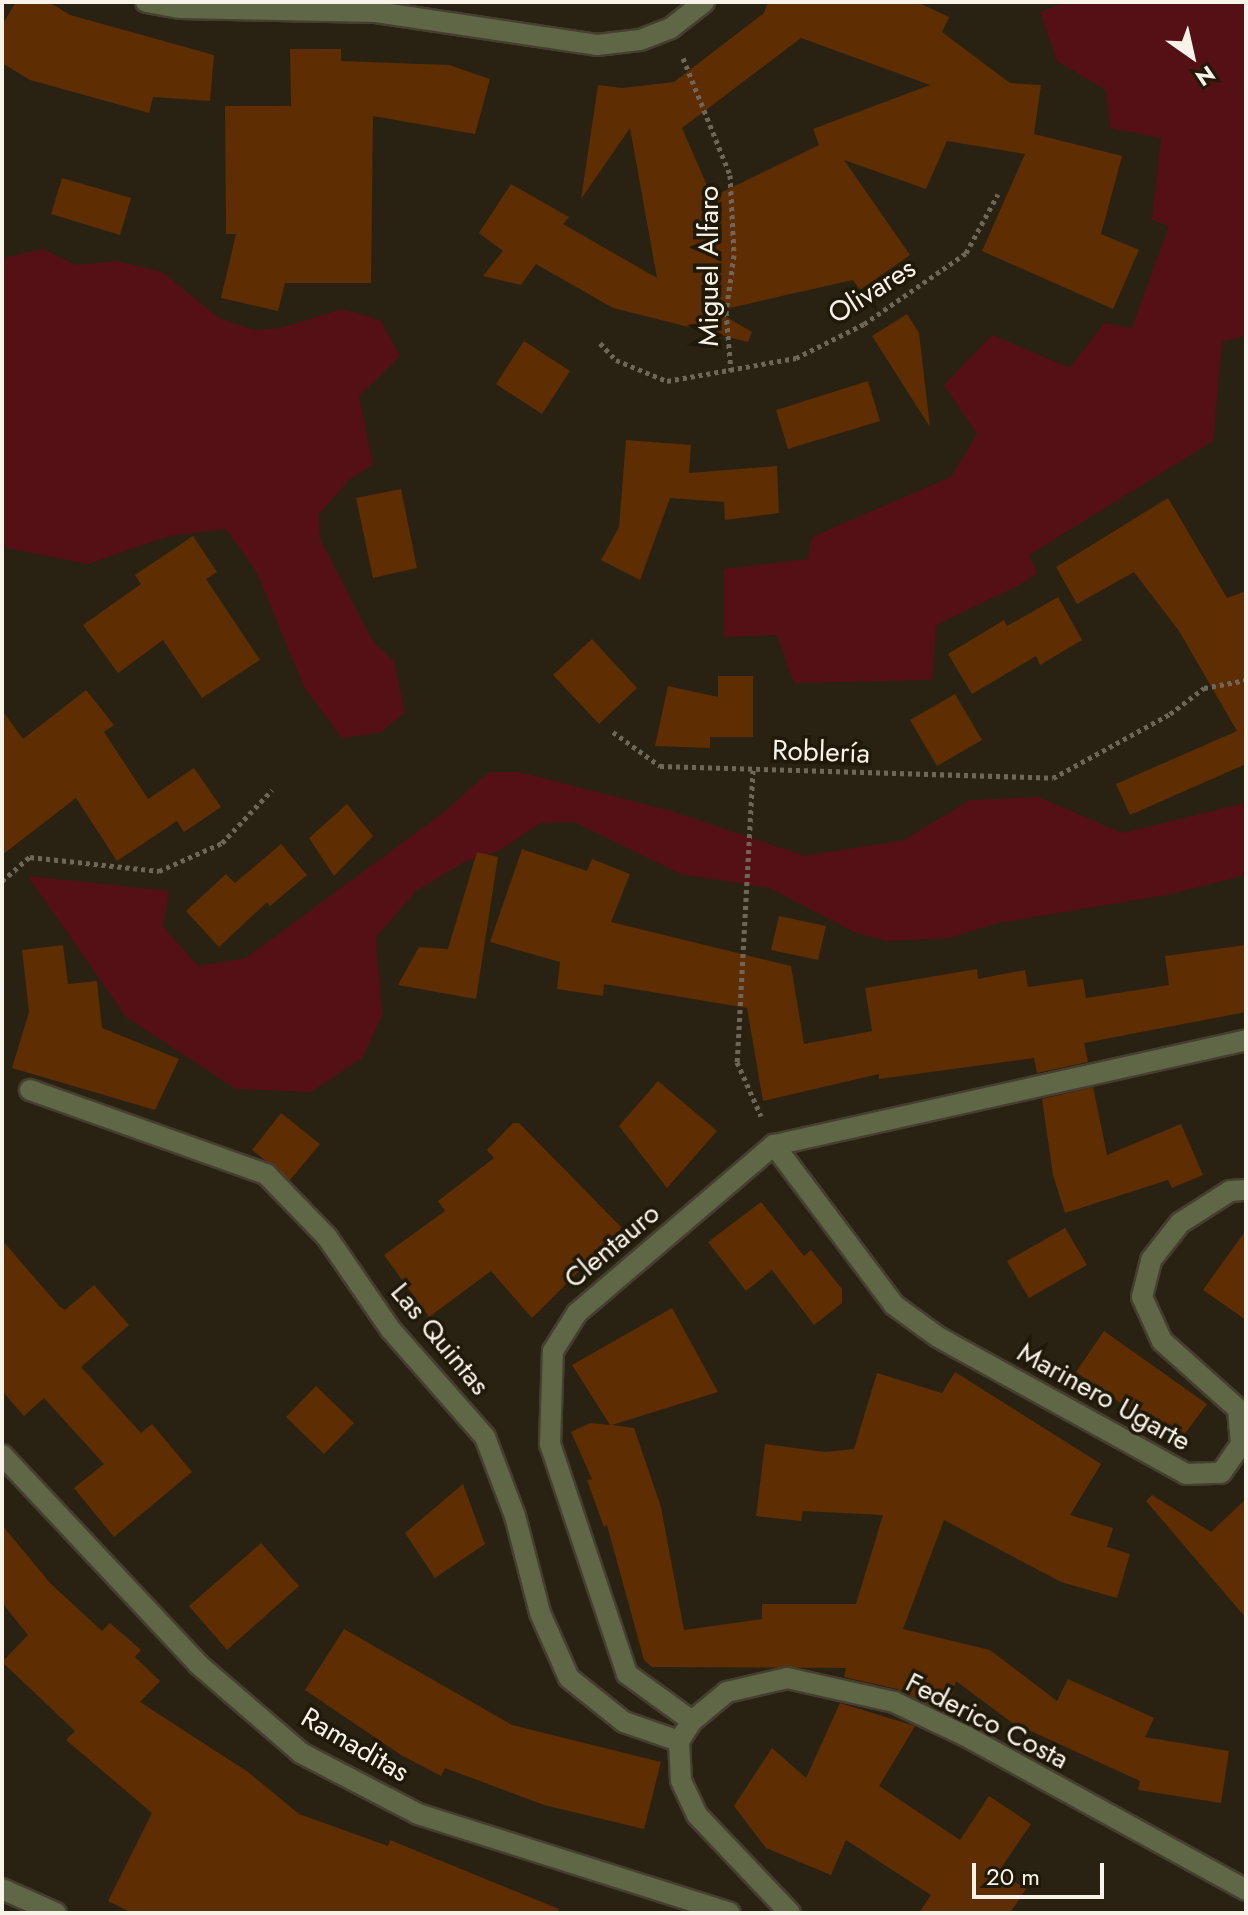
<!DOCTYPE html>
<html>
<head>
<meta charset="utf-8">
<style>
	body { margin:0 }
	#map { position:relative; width:1248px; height:1915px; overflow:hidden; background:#292212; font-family:Jost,sans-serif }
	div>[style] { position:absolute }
	.green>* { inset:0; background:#551015 }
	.building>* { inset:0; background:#5e2d02 }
	.path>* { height:5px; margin-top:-2.5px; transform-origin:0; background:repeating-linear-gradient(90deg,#6e6759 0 4px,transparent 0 8px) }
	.roads { filter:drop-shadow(2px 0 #463f30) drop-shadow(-2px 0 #463f30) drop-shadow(0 2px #463f30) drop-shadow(0 -2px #463f30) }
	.pedestrian>* { height:20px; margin:-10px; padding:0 10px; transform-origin:10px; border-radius:10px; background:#5f6747 }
	.minor>* { height:20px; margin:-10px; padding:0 10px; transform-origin:10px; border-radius:10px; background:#5f6747 }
	.tertiary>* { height:20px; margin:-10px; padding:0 10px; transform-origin:10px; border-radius:10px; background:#5f6747 }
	span { translate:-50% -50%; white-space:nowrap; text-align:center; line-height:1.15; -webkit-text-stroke:7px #1f1909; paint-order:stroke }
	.street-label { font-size:28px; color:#f8f3e9 }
	.frame { position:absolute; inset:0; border:4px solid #f8f3e9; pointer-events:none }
	.north { position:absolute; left:1152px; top:16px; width:80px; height:80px; -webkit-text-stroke:6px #1f1909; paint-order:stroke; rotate:146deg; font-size:22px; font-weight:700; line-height:32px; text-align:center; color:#f8f3e9 }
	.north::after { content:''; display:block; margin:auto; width:28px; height:36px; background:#f8f3e9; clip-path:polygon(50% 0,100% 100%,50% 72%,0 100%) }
	.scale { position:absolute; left:972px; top:1863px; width:132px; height:36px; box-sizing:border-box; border:4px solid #f8f3e9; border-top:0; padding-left:10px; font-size:24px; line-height:28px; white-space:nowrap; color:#f8f3e9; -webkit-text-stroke:6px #1f1909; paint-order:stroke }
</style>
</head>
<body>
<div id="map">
	<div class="green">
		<i style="clip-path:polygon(1066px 2px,1246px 2px,1246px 336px,1222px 342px,1213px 441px,1029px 555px,1037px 573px,1019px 585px,936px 625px,932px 680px,794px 683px,777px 635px,724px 637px,724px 569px,808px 559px,812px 537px,951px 477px,977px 434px,944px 385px,992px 335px,1070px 368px,1104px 323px,1132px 328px,1169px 226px,1152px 220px,1161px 138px,1110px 128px,1106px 90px,1057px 61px,1040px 12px)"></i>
		<i style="clip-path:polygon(43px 249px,75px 265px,117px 261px,162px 272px,219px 318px,253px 330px,281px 328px,342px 309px,380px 320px,400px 356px,359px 396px,373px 464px,349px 480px,319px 514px,320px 539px,373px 642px,394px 661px,405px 712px,381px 732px,342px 738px,304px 687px,257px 573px,226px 529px,169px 536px,88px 564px,2px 547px,2px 258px)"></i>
		<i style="clip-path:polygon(489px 772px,519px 772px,671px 811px,805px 856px,904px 840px,970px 800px,1038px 797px,1122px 833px,1246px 803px,1246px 875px,1166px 895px,998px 923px,949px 938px,886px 941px,854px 932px,770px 888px,681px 874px,574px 822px,540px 823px,499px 851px,464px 862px,416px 891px,376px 937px,382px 1015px,363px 1057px,311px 1092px,236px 1089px,126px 1017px,28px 876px,169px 891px,163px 927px,198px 966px,246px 958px,444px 812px)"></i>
	</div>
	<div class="building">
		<i style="clip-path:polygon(16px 2px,49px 2px,70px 15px,214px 55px,210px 101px,153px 97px,149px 113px,30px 80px,2px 63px,2px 25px)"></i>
		<i style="clip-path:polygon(evenodd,768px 2px,917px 2px,949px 17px,942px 32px,1010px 83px,1041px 85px,1034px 134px,1122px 156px,1101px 234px,1139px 250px,1113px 309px,982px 251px,1025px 154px,947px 141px,926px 189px,844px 160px,910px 255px,860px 290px,853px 280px,716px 311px,752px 332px,748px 342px,613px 308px,536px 264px,521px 285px,483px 276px,503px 251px,479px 233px,511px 184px,569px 217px,563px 224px,657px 278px,630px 128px,581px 199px,598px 85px,622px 88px,674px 82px,764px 13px,768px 2px,801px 38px,930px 85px,813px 129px,819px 145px,712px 197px,682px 128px,801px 38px)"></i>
		<i style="clip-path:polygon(290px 49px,341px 49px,341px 61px,449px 65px,490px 79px,475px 134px,373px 116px,371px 283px,285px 283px,278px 311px,221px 298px,236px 234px,226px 234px,225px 106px,291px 106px)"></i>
		<i style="clip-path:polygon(62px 178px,131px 198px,120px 235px,51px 214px)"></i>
		<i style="clip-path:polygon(907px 314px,919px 333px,930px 427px,872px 336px)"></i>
		<i style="clip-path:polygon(524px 341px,570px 371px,542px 414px,496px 384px)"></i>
		<i style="clip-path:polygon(868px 381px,880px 421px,788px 449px,776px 410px)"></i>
		<i style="clip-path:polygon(626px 440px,691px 445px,689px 473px,777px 466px,779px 513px,725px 520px,724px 502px,670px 498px,640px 580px,601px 560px,619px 527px)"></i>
		<i style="clip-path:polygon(401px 489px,417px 568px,373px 578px,356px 498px)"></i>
		<i style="clip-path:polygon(1168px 498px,1227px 598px,1246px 591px,1246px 764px,1130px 815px,1116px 784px,1237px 731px,1179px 631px,1134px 572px,1077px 604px,1056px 567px)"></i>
		<i style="clip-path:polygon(193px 536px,217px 572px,206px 579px,260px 660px,202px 698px,163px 640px,118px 673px,83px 625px,141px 584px,135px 575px)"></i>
		<i style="clip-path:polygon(1058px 597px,1082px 640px,1040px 665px,1036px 656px,972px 694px,948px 654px,1004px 620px,1007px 626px)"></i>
		<i style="clip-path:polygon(592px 639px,637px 688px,599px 724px,553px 675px)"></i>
		<i style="clip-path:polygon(718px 676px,753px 676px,753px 737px,710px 737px,710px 748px,655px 746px,668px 686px,718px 697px)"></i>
		<i style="clip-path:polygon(86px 690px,114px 725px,104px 732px,148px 799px,194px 768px,221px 807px,184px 832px,177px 821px,117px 861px,76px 798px,2px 855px,2px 710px,23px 739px)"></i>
		<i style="clip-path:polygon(955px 694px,982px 740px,937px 766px,910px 720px)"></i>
		<i style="clip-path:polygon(347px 804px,373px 836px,334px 876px,309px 838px)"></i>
		<i style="clip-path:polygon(281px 844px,307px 875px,270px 906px,267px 902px,219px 947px,186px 911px,226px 874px,235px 883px)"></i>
		<i style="clip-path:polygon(522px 849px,587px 871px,592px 859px,630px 874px,611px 922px,791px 966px,804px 1044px,872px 1031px,865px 988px,977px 969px,978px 979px,1025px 970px,1028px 987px,1083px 979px,1086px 998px,1169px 985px,1165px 956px,1246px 945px,1246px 1012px,1084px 1043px,1088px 1062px,1037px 1073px,1034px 1058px,879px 1079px,879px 1074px,763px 1101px,747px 1008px,604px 984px,603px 996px,557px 989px,560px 962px,490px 942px)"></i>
		<i style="clip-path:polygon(477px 852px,498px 857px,476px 999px,398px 985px,419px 947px,448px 949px)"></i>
		<i style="clip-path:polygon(779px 916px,826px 926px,818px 960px,771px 950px)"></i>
		<i style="clip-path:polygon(63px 945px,68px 984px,97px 981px,102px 1028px,179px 1059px,155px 1110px,12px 1068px,29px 1012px,22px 950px)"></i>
		<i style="clip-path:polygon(658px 1081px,717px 1131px,667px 1188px,619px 1126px)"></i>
		<i style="clip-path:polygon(1093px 1087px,1107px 1155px,1181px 1124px,1203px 1175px,1172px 1188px,1168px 1180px,1065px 1213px,1053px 1175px,1042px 1099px)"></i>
		<i style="clip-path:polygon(281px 1113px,320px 1144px,290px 1180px,252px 1150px)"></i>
		<i style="clip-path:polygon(513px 1123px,519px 1123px,622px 1228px,532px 1318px,491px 1271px,429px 1317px,384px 1255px,445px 1211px,438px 1201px,494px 1158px,487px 1150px)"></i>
		<i style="clip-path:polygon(761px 1202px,804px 1256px,811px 1250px,842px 1289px,842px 1303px,814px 1325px,772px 1270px,746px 1291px,708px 1242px)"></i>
		<i style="clip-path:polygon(1065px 1228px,1087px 1265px,1029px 1298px,1007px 1261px)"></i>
		<i style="clip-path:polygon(1246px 1230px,1246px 1320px,1203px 1290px)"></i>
		<i style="clip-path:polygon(2px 1240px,59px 1306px,65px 1310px,94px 1285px,129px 1325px,81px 1367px,141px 1433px,152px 1424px,192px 1472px,114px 1537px,74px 1488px,104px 1464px,44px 1398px,24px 1416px,2px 1391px)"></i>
		<i style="clip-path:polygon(672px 1308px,718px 1392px,612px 1425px,634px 1428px,661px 1507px,684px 1630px,762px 1619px,762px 1604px,856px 1604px,883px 1515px,803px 1511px,801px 1521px,756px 1516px,765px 1444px,825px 1452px,854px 1449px,877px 1373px,942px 1393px,955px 1372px,1101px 1464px,1070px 1515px,1113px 1528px,1107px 1547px,1130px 1554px,1117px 1598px,1061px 1582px,944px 1520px,903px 1629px,990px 1650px,1057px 1701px,1068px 1679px,1154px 1718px,1145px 1737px,1229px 1751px,1221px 1803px,1138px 1790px,1140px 1781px,1011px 1722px,956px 1681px,950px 1702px,932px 1698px,928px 1704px,897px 1689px,844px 1677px,846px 1668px,652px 1667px,644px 1660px,607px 1525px,604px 1527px,587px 1480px,592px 1479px,571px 1432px,590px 1423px,610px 1425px,572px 1365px)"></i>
		<i style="clip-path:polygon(1104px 1331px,1207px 1404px,1178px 1443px,1076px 1372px)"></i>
		<i style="clip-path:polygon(316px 1386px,354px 1423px,324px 1454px,286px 1417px)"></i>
		<i style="clip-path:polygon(463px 1484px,485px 1544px,435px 1578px,405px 1533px)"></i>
		<i style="clip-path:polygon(1152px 1495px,1211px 1532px,1246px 1499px,1246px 1618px,1146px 1501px)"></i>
		<i style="clip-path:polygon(2px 1525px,51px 1584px,102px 1631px,110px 1623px,141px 1650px,135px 1657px,160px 1681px,140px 1702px,248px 1772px,299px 1814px,388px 1846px,390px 1840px,559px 1909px,558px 1913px,132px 1913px,108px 1901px,152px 1813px,66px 1740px,75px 1731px,2px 1662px,28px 1635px,2px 1603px)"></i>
		<i style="clip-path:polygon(261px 1543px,299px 1586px,227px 1650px,189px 1606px)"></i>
		<i style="clip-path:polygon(344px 1629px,512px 1725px,661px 1762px,644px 1829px,544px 1805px,445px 1768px,441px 1776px,401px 1755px,305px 1690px)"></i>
		<i style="clip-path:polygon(840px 1703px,915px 1726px,879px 1786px,960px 1840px,989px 1796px,1031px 1824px,999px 1871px,1026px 1889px,1010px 1913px,919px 1913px,931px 1895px,846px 1840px,831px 1875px,766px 1848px,734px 1806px,772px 1748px,806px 1778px)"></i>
	</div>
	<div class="path">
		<i style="left:683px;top:58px;width:126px;rotate:68.1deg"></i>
		<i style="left:730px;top:175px;width:80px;rotate:87.1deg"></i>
		<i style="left:734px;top:255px;width:58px;rotate:98deg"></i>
		<i style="left:726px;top:312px;width:59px;rotate:85.2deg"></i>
		<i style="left:600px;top:343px;width:23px;rotate:47deg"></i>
		<i style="left:616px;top:360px;width:55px;rotate:22.4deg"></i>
		<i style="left:667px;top:381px;width:131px;rotate:-10.1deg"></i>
		<i style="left:796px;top:358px;width:76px;rotate:-26.6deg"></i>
		<i style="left:864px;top:324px;width:124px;rotate:-34.8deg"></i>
		<i style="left:966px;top:253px;width:67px;rotate:-61.5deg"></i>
		<i style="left:613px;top:732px;width:58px;rotate:35.9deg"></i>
		<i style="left:660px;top:766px;width:393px;rotate:1.7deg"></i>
		<i style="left:1053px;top:778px;width:133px;rotate:-28.7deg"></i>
		<i style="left:1170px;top:714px;width:43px;rotate:-37.4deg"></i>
		<i style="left:1204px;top:688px;width:43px;rotate:-10.8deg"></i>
		<i style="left:753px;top:770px;width:292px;rotate:93.1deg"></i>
		<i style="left:737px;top:1062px;width:59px;rotate:66deg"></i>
		<i style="left:2px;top:881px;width:37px;rotate:-41deg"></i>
		<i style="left:30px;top:857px;width:130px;rotate:6.2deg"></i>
		<i style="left:159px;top:871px;width:69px;rotate:-24deg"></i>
		<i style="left:222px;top:843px;width:73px;rotate:-46.7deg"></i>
	</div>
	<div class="roads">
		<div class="pedestrian">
			<i style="left:30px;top:1090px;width:251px;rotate:19.6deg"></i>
			<i style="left:266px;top:1174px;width:88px;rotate:45.9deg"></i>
			<i style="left:327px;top:1237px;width:113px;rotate:55.5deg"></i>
			<i style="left:391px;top:1330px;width:142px;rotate:48.7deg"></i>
			<i style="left:485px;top:1437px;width:85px;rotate:69.2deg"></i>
			<i style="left:515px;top:1516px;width:100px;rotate:75.5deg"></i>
			<i style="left:540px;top:1613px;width:71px;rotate:66deg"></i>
			<i style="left:569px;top:1678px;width:70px;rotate:38.7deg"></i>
			<i style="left:624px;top:1722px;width:58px;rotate:19.1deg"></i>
		</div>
		<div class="minor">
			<i style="left:146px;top:2px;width:35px;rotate:10deg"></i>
			<i style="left:180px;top:8px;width:196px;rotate:1.2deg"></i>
			<i style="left:376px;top:12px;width:223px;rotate:8.5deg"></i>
			<i style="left:597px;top:45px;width:43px;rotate:-6.6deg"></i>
			<i style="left:640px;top:40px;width:33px;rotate:-21deg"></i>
			<i style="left:671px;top:28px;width:42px;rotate:-38.2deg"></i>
			<i style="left:774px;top:1145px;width:200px;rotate:53.1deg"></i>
			<i style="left:894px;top:1305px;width:54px;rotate:36deg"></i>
			<i style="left:938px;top:1337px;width:283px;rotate:28.9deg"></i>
			<i style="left:1186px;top:1474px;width:35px;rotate:-2deg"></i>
			<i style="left:1221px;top:1473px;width:35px;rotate:-55deg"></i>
			<i style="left:1241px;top:1444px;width:35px;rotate:-95deg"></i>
			<i style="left:1238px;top:1409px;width:102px;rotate:-138.2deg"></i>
			<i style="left:1162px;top:1341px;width:48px;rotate:-114.4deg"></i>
			<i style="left:1142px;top:1297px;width:38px;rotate:-76deg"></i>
			<i style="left:1151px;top:1260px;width:47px;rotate:-51.9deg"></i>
			<i style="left:1180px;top:1223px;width:59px;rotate:-32.6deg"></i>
			<i style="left:1230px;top:1191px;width:16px;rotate:-4deg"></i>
			<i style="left:692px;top:1721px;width:45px;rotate:-39.6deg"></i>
			<i style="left:727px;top:1692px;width:62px;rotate:-13.1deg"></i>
			<i style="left:787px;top:1678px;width:110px;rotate:12.6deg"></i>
			<i style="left:894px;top:1702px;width:80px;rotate:25.3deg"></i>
			<i style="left:966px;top:1736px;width:320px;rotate:28.8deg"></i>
			<i style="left:2px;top:1889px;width:59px;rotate:24deg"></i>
			<i style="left:790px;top:1913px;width:135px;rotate:-133.5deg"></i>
			<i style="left:697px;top:1815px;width:38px;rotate:-115deg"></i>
			<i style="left:681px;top:1780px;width:39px;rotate:-93deg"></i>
			<i style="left:679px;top:1741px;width:24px;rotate:-57deg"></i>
			<i style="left:692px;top:1721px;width:80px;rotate:-144.1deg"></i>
			<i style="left:627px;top:1674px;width:243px;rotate:-108.5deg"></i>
			<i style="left:550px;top:1444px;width:93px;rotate:-88.2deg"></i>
			<i style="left:553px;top:1351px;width:45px;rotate:-57.7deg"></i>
			<i style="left:577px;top:1313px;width:259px;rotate:-40.5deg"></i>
			<i style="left:774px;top:1145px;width:484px;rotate:-12.5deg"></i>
		</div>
		<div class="tertiary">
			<i style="left:2px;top:1455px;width:287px;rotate:46.8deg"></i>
			<i style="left:198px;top:1664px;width:136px;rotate:40.8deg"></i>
			<i style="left:301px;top:1753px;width:132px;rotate:27.5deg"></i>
			<i style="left:418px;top:1814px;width:327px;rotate:17.6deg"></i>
		</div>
	</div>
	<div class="street-label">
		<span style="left:709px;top:266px;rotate:-90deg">Miguel Alfaro</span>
		<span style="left:872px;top:291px;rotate:-32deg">Olivares</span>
		<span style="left:821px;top:752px;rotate:2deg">Roblería</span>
		<span style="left:612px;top:1246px;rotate:-40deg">Clentauro</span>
		<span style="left:440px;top:1339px;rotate:50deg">Las Quintas</span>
		<span style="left:1104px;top:1397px;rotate:29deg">Marinero Ugarte</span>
		<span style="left:987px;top:1721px;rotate:27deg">Federico Costa</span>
		<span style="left:355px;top:1745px;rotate:30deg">Ramaditas</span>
	</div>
	<div class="frame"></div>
	<div class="north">N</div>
	<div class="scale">20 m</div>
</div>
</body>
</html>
